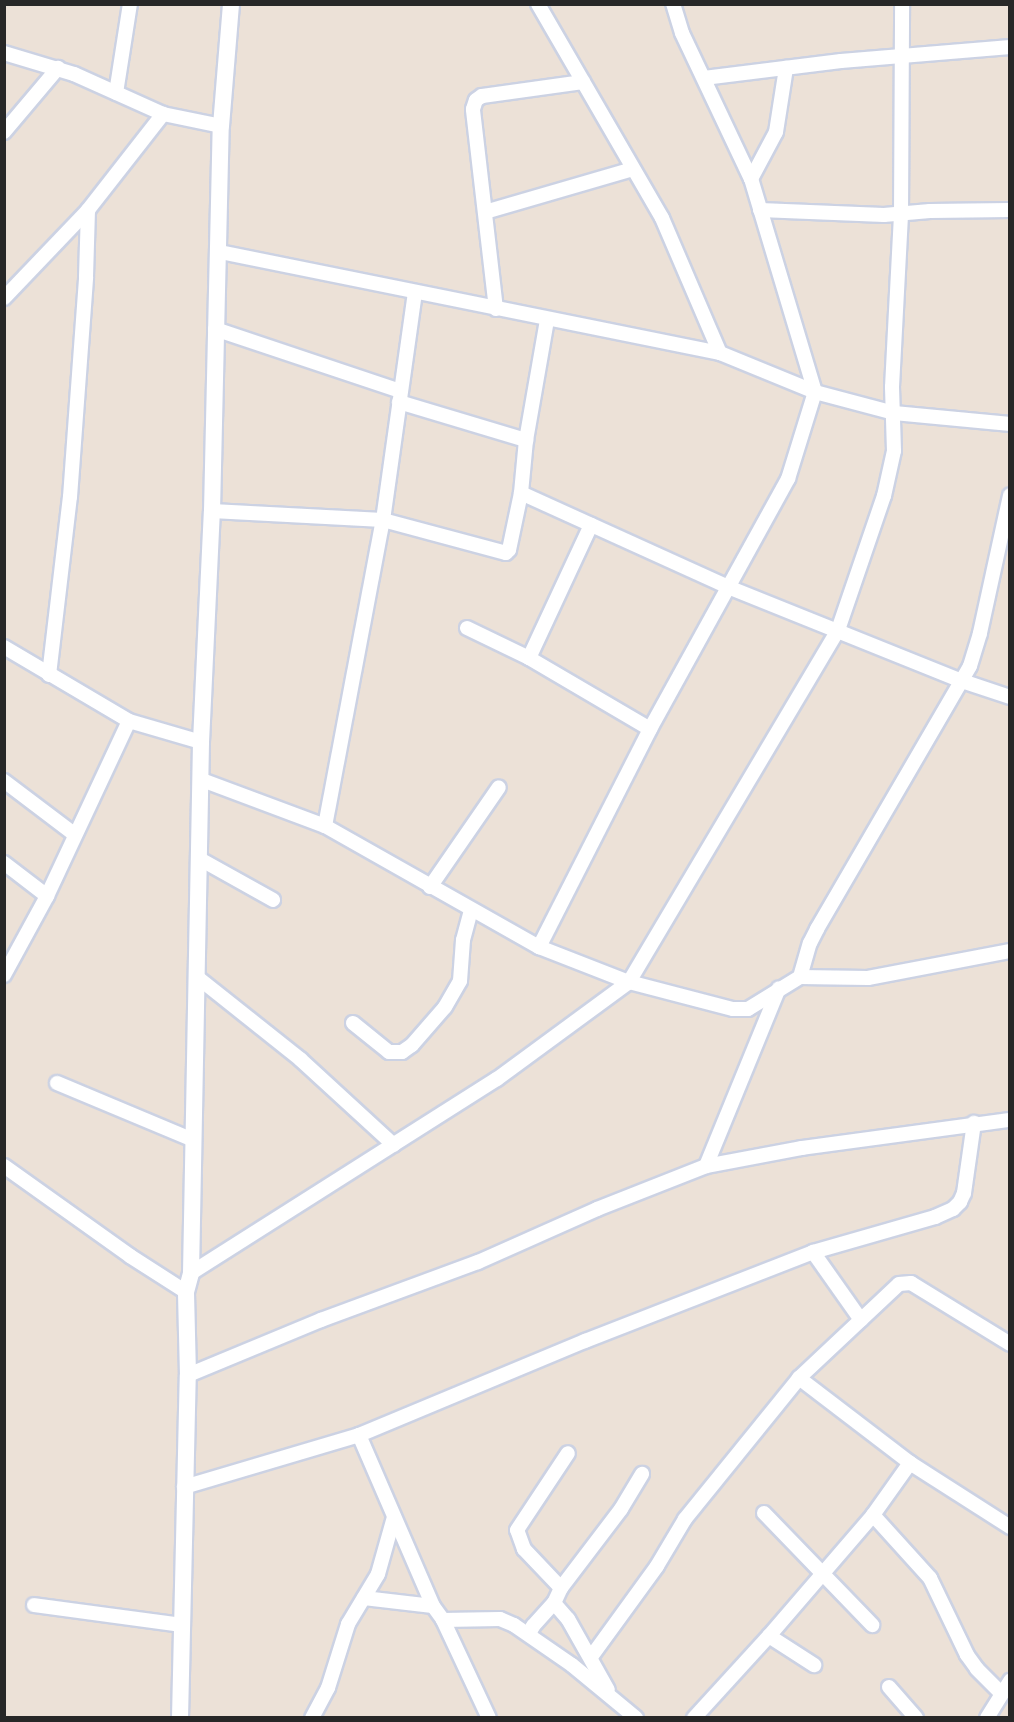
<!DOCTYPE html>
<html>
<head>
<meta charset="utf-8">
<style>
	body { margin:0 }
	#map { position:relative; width:1014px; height:1722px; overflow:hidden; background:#ece1d7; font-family:"Space Grotesk",sans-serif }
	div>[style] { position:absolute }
	.roads { filter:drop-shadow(2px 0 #ccd2e3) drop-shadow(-2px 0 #ccd2e3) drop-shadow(0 2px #ccd2e3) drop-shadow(0 -2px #ccd2e3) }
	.minor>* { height:14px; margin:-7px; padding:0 7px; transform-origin:7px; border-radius:7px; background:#fff }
	.tertiary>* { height:16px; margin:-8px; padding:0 8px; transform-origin:8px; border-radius:8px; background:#fff }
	span { translate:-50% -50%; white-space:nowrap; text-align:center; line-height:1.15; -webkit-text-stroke:5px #fff; paint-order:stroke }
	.frame { position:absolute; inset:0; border:6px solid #272727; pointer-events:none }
</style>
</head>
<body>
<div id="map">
	<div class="roads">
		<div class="minor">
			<i style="left:538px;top:4px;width:247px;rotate:59.9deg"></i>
			<i style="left:662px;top:218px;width:147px;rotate:66.8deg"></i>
			<i style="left:4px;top:53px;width:73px;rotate:16.7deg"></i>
			<i style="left:74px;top:74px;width:98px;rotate:24.2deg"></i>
			<i style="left:163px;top:114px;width:59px;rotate:11.7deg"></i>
			<i style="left:704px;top:78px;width:138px;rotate:-7.1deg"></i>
			<i style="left:841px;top:61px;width:170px;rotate:-4.7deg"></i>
			<i style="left:116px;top:93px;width:90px;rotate:-81.1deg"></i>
			<i style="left:4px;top:132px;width:84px;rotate:-49.8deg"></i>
			<i style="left:751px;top:179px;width:53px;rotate:-62deg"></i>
			<i style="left:776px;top:132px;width:65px;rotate:-81.1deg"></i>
			<i style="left:760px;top:210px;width:124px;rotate:2.3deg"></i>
			<i style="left:884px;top:215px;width:46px;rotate:-5deg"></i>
			<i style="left:930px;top:211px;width:80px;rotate:-0.7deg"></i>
			<i style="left:485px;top:212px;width:154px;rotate:-16.2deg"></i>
			<i style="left:220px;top:252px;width:510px;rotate:11.42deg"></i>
			<i style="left:720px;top:353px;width:103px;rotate:22.3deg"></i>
			<i style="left:815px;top:392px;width:82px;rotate:14.9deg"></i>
			<i style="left:894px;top:413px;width:117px;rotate:5.4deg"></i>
			<i style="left:4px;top:298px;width:122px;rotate:-46.3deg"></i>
			<i style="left:88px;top:210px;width:122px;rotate:-52deg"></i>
			<i style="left:496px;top:309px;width:201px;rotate:-96.6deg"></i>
			<i style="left:473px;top:109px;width:9px;rotate:-72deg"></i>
			<i style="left:476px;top:100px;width:7px;rotate:-34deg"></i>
			<i style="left:482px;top:96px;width:102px;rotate:-7.9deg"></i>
			<i style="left:547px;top:320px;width:122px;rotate:99.9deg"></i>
			<i style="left:526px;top:440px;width:53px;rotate:95.4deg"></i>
			<i style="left:521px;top:493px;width:227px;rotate:24.4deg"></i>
			<i style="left:728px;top:587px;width:252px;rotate:21.9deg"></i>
			<i style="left:962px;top:681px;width:51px;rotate:18.4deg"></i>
			<i style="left:215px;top:329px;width:195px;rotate:18.5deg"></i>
			<i style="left:399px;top:402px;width:133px;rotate:16.7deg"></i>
			<i style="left:212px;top:511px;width:171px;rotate:3deg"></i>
			<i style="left:383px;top:520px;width:127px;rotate:15deg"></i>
			<i style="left:506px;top:553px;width:4px;rotate:-45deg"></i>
			<i style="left:509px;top:550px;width:58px;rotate:-78.1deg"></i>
			<i style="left:467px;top:628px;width:69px;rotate:25.8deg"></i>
			<i style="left:529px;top:658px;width:140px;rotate:30.4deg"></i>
			<i style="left:4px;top:647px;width:145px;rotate:30.6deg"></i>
			<i style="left:129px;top:721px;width:75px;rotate:16.3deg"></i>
			<i style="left:529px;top:658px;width:147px;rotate:-65deg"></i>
			<i style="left:49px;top:675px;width:179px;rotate:-83.3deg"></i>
			<i style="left:70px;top:497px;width:221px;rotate:-85.8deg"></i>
			<i style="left:86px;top:277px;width:67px;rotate:-88.3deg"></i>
			<i style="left:202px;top:780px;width:131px;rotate:20.5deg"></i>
			<i style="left:325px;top:826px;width:246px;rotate:29.5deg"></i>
			<i style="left:539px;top:947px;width:97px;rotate:21.3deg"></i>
			<i style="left:629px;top:982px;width:107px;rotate:14.6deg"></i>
			<i style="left:733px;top:1009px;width:15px"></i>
			<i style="left:748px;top:1009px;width:61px;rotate:-31.6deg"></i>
			<i style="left:800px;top:977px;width:68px;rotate:0.8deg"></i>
			<i style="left:868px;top:978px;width:145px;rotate:-10.8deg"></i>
			<i style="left:4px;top:781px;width:88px;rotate:37.1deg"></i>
			<i style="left:325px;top:826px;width:311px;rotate:-79.3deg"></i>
			<i style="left:383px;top:520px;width:230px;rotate:-82deg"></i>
			<i style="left:198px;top:858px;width:86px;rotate:29.2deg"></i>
			<i style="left:4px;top:863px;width:54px;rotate:37.5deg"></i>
			<i style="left:430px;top:887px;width:121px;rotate:-55.4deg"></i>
			<i style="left:539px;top:947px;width:245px;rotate:-63deg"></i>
			<i style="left:650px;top:729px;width:286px;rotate:-61.1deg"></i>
			<i style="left:788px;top:479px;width:91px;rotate:-72.8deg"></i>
			<i style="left:815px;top:392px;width:222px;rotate:-106.7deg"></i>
			<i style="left:751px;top:179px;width:161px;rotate:-115.3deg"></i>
			<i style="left:682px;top:33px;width:30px;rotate:-107deg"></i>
			<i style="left:4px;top:975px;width:90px;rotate:-61.4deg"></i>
			<i style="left:47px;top:896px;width:193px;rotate:-64.9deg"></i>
			<i style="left:197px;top:977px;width:132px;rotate:38.5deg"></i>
			<i style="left:300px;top:1059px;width:127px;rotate:42.5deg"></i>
			<i style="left:800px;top:977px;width:35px;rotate:-74deg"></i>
			<i style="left:810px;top:943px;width:16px;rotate:-63deg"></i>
			<i style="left:817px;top:929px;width:304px;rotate:-59.8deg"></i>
			<i style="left:970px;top:666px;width:34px;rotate:-73deg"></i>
			<i style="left:980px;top:633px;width:141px;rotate:-77.7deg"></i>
			<i style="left:353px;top:1023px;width:46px;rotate:38.9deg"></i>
			<i style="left:389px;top:1052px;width:13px"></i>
			<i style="left:402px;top:1052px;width:12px;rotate:-35deg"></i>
			<i style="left:412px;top:1045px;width:50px;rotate:-49deg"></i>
			<i style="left:445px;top:1007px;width:30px;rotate:-60deg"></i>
			<i style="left:460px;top:981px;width:41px;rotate:-85.8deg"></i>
			<i style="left:463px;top:940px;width:30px;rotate:-75deg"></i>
			<i style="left:57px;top:1083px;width:145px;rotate:22.7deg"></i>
			<i style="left:4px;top:1166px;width:155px;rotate:35.5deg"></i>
			<i style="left:130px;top:1256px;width:67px;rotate:32.7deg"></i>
			<i style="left:706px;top:1166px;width:192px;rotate:-67.7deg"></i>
			<i style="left:813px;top:1252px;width:83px;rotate:54.8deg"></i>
			<i style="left:191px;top:1273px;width:362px;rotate:-32.4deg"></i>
			<i style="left:497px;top:1079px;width:164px;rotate:-36.3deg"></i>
			<i style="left:629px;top:982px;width:409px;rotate:-59.3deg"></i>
			<i style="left:838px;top:630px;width:142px;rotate:-71.1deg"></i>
			<i style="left:884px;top:496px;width:46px;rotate:-77.5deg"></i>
			<i style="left:894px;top:451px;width:64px;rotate:-91.8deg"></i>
			<i style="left:892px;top:387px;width:172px;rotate:-87deg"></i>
			<i style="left:901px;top:215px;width:211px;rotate:-89.7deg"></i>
			<i style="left:188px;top:1375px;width:144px;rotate:-22.5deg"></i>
			<i style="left:321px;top:1320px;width:167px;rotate:-20.3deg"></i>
			<i style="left:478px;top:1262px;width:130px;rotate:-24deg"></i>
			<i style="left:597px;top:1209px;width:117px;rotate:-21.5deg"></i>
			<i style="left:706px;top:1166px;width:98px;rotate:-10.6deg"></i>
			<i style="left:802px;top:1148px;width:210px;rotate:-7.7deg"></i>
			<i style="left:799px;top:1378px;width:140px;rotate:37.4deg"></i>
			<i style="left:910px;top:1463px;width:119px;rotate:32.6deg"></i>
			<i style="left:359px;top:1435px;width:186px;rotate:66.6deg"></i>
			<i style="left:433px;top:1606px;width:17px;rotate:54deg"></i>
			<i style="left:443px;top:1620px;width:108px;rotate:64.9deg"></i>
			<i style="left:184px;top:1487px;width:183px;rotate:-16.5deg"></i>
			<i style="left:359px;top:1435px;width:245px;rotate:-22.6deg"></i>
			<i style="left:585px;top:1341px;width:245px;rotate:-21.3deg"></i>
			<i style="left:813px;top:1252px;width:127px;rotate:-16deg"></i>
			<i style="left:935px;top:1217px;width:20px;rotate:-24deg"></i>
			<i style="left:953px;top:1209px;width:10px;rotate:-45deg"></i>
			<i style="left:960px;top:1202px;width:10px;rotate:-66deg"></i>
			<i style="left:964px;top:1193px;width:71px;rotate:-81.9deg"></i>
			<i style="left:764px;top:1513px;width:156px;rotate:46deg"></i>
			<i style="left:873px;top:1515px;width:85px;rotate:47.9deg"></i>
			<i style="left:930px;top:1578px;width:85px;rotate:64.3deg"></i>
			<i style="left:967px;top:1655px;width:17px;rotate:54deg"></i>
			<i style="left:977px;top:1669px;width:35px;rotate:45deg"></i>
			<i style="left:561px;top:1588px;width:54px;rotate:-133.5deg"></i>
			<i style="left:524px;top:1549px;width:20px;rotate:-110deg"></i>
			<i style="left:517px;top:1530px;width:92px;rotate:-56.5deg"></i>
			<i style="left:364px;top:1598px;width:69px;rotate:6.6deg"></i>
			<i style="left:554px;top:1603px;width:21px;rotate:49deg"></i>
			<i style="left:568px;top:1619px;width:81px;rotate:60.6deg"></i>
			<i style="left:34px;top:1605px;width:148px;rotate:7.7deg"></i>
			<i style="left:443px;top:1620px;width:57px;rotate:-1deg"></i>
			<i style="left:500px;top:1619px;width:15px;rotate:23deg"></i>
			<i style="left:514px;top:1625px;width:70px;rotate:34.6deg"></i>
			<i style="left:572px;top:1665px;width:83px;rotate:39.6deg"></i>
			<i style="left:529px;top:1634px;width:9px;rotate:-63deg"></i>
			<i style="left:533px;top:1626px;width:31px;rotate:-48deg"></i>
			<i style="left:554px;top:1603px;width:17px;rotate:-65deg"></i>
			<i style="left:561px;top:1588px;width:99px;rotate:-52.8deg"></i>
			<i style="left:621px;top:1509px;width:41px;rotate:-59deg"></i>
			<i style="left:769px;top:1636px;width:54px;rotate:32.8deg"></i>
			<i style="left:591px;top:1657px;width:112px;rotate:-54deg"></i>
			<i style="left:657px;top:1566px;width:55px;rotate:-59.2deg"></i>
			<i style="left:685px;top:1519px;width:181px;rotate:-51deg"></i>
			<i style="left:799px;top:1378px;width:137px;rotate:-43.2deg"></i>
			<i style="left:899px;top:1284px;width:12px;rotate:-5deg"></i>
			<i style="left:911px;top:1283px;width:116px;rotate:31.6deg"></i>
			<i style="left:889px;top:1687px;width:41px;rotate:48.9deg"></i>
			<i style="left:312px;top:1718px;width:34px;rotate:-62deg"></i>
			<i style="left:328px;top:1688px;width:67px;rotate:-72.6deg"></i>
			<i style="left:348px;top:1624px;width:58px;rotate:-59deg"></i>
			<i style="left:378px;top:1574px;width:59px;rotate:-74.3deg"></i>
			<i style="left:694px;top:1718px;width:111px;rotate:-47.6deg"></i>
			<i style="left:769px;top:1636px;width:160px;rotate:-49.3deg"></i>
			<i style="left:873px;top:1515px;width:64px;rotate:-54.6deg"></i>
			<i style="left:987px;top:1718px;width:44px;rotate:-58.1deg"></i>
		</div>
		<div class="tertiary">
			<i style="left:180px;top:1718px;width:343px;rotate:-88.7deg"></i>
			<i style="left:188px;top:1375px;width:83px;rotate:-91.4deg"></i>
			<i style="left:186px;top:1292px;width:20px;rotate:-75deg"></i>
			<i style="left:191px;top:1273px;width:531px;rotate:-88.92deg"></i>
			<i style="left:201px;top:742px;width:231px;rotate:-87.3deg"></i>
			<i style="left:212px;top:511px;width:385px;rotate:-88.7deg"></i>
			<i style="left:221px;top:126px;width:122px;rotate:-85.3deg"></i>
		</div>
	</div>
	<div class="frame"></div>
</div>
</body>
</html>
